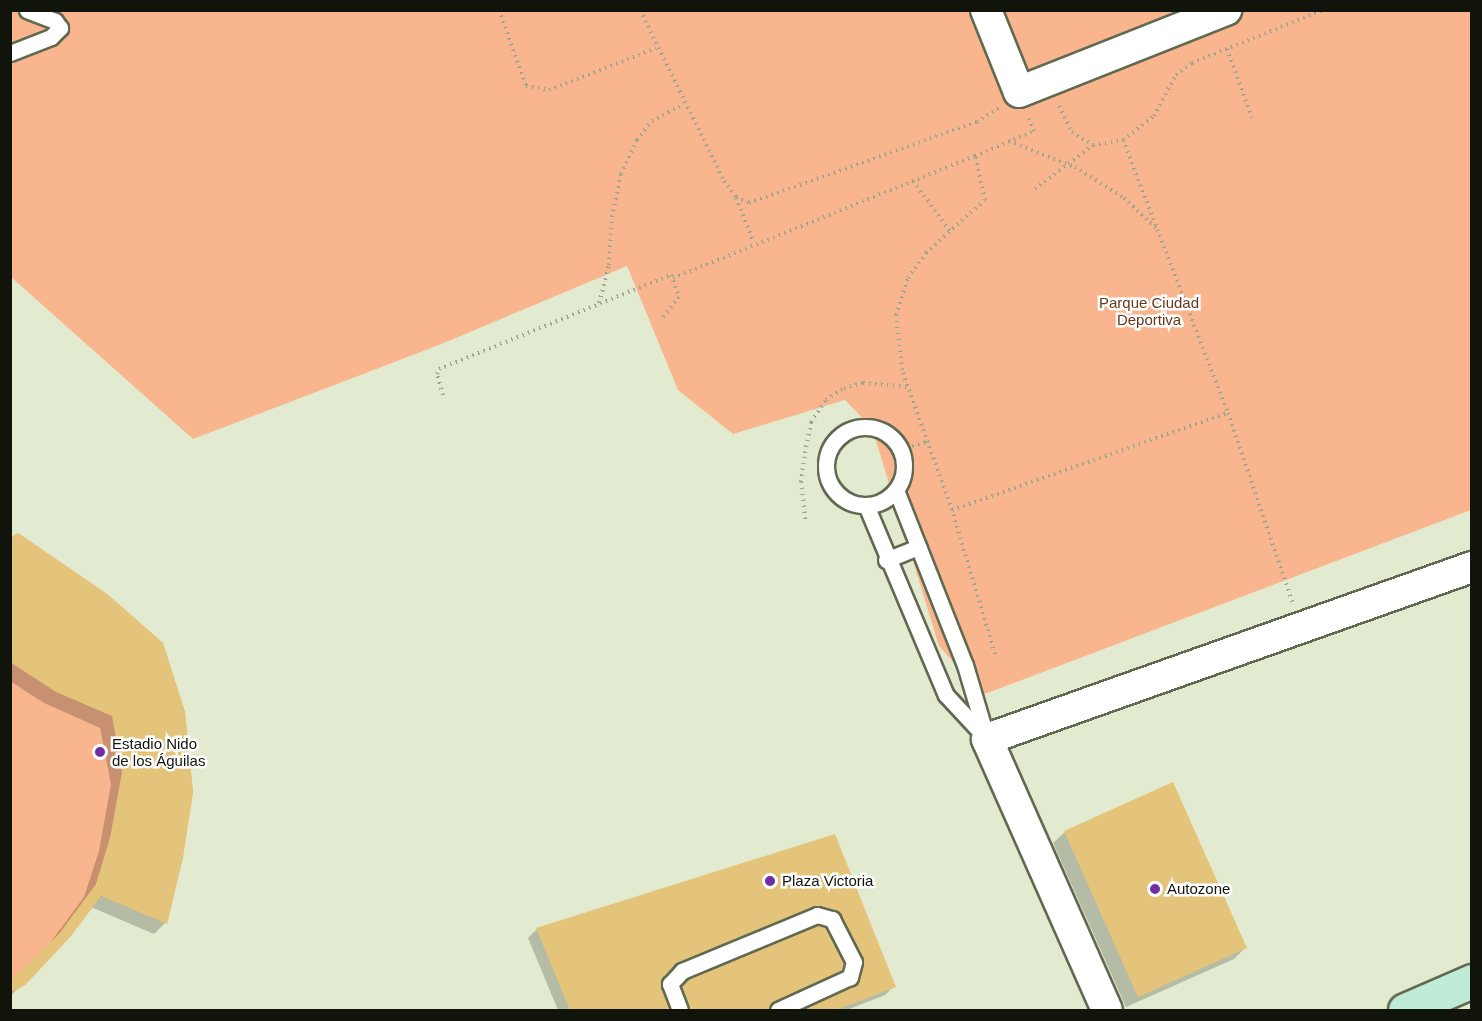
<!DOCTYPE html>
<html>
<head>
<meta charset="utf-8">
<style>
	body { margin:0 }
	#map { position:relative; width:1482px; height:1021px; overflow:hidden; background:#e2ebcf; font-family:Arial,sans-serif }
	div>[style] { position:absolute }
	.green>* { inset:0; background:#f9b68e }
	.shadow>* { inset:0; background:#0003 }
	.building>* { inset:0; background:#e4c47a }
	.path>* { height:4px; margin-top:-2px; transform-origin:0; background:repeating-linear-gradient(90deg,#9da48e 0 1.5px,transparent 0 6px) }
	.roads { filter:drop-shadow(2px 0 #616950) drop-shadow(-2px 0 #616950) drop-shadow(0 2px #616950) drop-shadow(0 -2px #616950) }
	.lane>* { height:15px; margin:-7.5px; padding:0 7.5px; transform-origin:7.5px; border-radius:7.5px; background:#fff }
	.lane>.ring { margin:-7.5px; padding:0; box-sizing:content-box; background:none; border:15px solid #fff; border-radius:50% }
	.street>* { height:30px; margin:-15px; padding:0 15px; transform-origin:15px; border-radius:15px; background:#fff }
	.secondary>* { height:33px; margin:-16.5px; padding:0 16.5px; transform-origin:16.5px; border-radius:16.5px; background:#c0ecd7 }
	.dots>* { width:16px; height:16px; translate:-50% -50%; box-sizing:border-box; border:3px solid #fff; border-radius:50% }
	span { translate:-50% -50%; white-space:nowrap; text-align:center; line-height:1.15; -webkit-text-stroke:5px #fff; paint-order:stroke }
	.park-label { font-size:15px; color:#66381a }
	.poi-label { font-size:15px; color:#11140b }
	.left { translate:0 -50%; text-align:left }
	.frame { position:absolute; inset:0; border:12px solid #11140b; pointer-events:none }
</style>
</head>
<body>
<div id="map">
	<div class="green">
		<i style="clip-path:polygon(11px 11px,1471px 11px,1471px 510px,982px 695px,939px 646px,872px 428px,845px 400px,733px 434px,678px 390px,627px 266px,439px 345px,193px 439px,11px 277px)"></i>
		<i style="clip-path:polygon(18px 533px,107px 594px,163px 643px,185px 712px,193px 792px,183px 857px,167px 924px,101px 896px,70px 937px,25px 985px,11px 993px,10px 538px)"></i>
	</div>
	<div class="shadow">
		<i style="clip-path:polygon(10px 540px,106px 595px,165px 923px,154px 934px,91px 907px,10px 997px,10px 983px,47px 947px,84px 897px,99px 851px,111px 784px,100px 728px,44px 703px,10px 681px)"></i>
		<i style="clip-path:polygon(1065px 832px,1245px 948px,1234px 959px,1126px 1007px,1053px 843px)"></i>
		<i style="clip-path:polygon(537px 929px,894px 986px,885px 995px,847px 1010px,558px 1010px,528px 938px)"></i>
	</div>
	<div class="building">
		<i style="clip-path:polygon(18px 533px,107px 594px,163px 643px,185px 712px,193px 792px,183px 857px,167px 924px,101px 896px,70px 937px,25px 985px,10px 993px,10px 981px,59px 934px,96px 884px,110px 838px,122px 772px,112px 716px,56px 692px,10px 662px,10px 538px)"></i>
		<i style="clip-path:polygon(1173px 782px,1247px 948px,1138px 997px,1064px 831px)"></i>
		<i style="clip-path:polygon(835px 834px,896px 987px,836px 1010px,570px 1010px,536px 928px)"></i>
	</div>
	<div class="path">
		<i style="left:499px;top:10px;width:81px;rotate:70.4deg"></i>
		<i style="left:526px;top:86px;width:23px;rotate:10deg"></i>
		<i style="left:549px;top:90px;width:115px;rotate:-21.4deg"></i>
		<i style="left:640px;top:10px;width:191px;rotate:63.8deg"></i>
		<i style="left:724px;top:181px;width:20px;rotate:53deg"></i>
		<i style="left:736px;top:197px;width:14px;rotate:25deg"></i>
		<i style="left:749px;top:203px;width:242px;rotate:-19.6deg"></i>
		<i style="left:977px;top:122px;width:27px;rotate:-33deg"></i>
		<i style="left:1227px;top:49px;width:73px;rotate:70.1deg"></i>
		<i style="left:1059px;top:106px;width:29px;rotate:63deg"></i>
		<i style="left:1072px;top:132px;width:25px;rotate:32deg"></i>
		<i style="left:1093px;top:145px;width:30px;rotate:-9deg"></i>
		<i style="left:1123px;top:140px;width:39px;rotate:-38deg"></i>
		<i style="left:1154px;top:116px;width:47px;rotate:-61.8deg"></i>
		<i style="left:1176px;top:75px;width:20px;rotate:-37deg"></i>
		<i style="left:1192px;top:63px;width:141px;rotate:-22deg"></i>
		<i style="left:1123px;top:140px;width:292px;rotate:69deg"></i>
		<i style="left:1228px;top:413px;width:202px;rotate:71.2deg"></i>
		<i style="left:1009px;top:141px;width:71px;rotate:21.5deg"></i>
		<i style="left:1075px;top:167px;width:58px;rotate:32.3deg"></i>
		<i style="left:1124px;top:198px;width:44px;rotate:43.2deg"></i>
		<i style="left:913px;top:181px;width:62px;rotate:53.5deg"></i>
		<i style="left:1035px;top:189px;width:73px;rotate:-37.2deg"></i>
		<i style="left:736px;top:198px;width:48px;rotate:68.2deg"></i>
		<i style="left:673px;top:278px;width:326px;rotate:-22deg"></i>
		<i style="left:599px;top:303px;width:39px;rotate:-75deg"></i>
		<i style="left:609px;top:265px;width:48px;rotate:-86.4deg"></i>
		<i style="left:612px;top:217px;width:44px;rotate:-78.2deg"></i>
		<i style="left:621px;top:174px;width:38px;rotate:-65deg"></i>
		<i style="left:637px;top:140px;width:24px;rotate:-52deg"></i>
		<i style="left:652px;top:121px;width:36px;rotate:-28deg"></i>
		<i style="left:443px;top:395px;width:22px;rotate:-106deg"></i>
		<i style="left:437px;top:374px;width:5px;rotate:-68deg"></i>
		<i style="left:439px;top:369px;width:250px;rotate:-22.1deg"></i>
		<i style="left:671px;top:275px;width:23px;rotate:70deg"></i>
		<i style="left:679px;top:297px;width:27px;rotate:129deg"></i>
		<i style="left:901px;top:450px;width:28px;rotate:-18deg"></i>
		<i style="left:952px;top:510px;width:293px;rotate:-19.4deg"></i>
		<i style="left:805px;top:519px;width:37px;rotate:-96deg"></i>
		<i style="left:801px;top:482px;width:29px;rotate:-82deg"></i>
		<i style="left:805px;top:453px;width:32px;rotate:-79deg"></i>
		<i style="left:811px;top:422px;width:27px;rotate:-56deg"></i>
		<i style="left:826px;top:400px;width:22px;rotate:-34deg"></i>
		<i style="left:844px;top:388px;width:20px;rotate:-15deg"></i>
		<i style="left:863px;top:383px;width:45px;rotate:5.1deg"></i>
		<i style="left:995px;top:654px;width:150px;rotate:-106.6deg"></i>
		<i style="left:952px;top:510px;width:149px;rotate:-109.7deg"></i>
		<i style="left:902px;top:370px;width:55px;rotate:-96.2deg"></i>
		<i style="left:896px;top:315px;width:39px;rotate:-72deg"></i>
		<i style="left:908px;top:278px;width:31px;rotate:-54deg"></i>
		<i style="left:926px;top:253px;width:79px;rotate:-41.9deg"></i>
		<i style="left:985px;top:200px;width:45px;rotate:-102.8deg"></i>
		<i style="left:975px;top:156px;width:64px;rotate:-23deg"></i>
		<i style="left:1034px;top:131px;width:16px;rotate:-112deg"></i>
	</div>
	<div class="roads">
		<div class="lane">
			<i style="left:10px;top:53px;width:44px;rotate:-21.3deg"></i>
			<i style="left:51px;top:37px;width:13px;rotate:-45deg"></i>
			<i style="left:60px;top:28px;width:9px;rotate:-126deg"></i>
			<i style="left:55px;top:21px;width:30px;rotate:-159deg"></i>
			<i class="ring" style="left:826px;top:427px;width:63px;height:63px"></i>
			<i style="left:896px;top:490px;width:188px;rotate:68.5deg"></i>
			<i style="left:965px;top:665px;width:74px;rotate:73.5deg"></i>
			<i style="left:866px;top:505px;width:206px;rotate:67.2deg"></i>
			<i style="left:946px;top:695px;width:60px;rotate:47deg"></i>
			<i style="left:886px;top:560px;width:35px;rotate:-22deg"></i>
			<i style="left:680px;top:1010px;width:28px;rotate:-111deg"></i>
			<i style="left:670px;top:984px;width:18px;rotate:-47deg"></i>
			<i style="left:682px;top:971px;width:146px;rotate:-22.5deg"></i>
			<i style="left:817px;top:915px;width:16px;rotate:15deg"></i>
			<i style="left:832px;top:919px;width:48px;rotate:62.9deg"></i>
			<i style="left:854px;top:962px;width:16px;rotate:105deg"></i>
			<i style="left:850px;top:977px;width:79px;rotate:155.4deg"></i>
		</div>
		<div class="street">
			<i style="left:986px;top:10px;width:88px;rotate:68.1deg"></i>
			<i style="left:1019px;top:92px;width:223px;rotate:-21.6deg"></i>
			<i style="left:1107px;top:1010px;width:296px;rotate:-113.9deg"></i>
			<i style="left:987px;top:739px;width:515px;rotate:-19.53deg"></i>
		</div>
		<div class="secondary">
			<i style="left:1405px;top:1010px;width:73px;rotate:-23.4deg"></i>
		</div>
	</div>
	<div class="dots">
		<i style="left:100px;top:752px;background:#722ea2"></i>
		<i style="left:770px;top:881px;background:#722ea2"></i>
		<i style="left:1155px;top:889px;background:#722ea2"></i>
	</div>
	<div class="park-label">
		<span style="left:1149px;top:311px">Parque Ciudad<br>Deportiva</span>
	</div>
	<div class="poi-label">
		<span class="left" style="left:112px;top:752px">Estadio Nido<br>de los Águilas</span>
		<span class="left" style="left:782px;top:881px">Plaza Victoria</span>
		<span class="left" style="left:1167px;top:889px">Autozone</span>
	</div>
	<div class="frame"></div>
</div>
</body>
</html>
